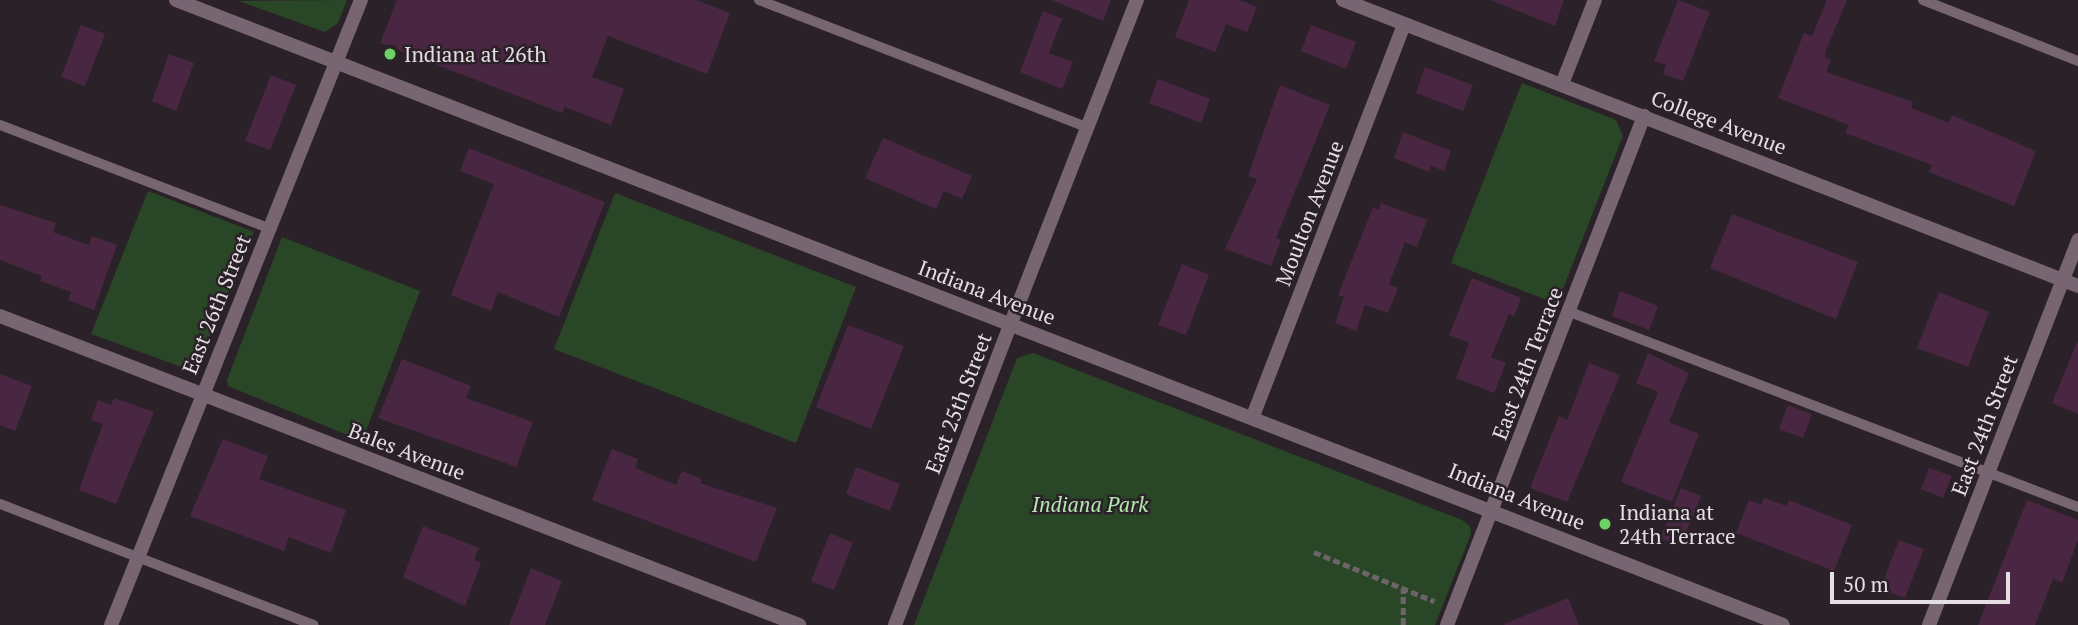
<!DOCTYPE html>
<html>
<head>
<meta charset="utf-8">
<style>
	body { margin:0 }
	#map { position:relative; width:2078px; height:625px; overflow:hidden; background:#2b2128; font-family:"PT Serif",serif }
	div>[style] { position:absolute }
	.green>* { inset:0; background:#294727 }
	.building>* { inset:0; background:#492742 }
	.path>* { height:4.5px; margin-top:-2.25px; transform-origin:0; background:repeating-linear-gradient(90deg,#6d646a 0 7px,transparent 0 10.5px) }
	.service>* { height:10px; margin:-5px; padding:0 5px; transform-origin:5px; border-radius:5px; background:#776572 }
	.minor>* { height:14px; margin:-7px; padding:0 7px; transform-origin:7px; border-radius:7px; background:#776572 }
	.tertiary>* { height:14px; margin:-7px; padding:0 7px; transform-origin:7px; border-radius:7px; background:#776572 }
	.dots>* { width:19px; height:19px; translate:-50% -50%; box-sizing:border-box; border:4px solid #2b2128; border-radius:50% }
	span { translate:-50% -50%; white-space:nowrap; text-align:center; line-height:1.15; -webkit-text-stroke:5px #2b2128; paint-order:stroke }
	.poi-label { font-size:21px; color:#e5dee3 }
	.left { translate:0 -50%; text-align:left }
	.street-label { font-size:21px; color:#e5dee3 }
	.park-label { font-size:21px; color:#b3e9ae; font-style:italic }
	.scale { position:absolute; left:1830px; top:572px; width:180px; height:32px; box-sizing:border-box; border:4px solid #e5dee3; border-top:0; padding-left:9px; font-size:21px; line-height:24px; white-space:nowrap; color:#e5dee3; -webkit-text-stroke:5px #2b2128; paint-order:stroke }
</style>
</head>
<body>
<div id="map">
	<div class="green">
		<i style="clip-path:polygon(347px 0,338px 23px,325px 32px,239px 1px)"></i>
		<i style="clip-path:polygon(1522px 83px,1616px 120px,1623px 136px,1557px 304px,1451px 263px)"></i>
		<i style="clip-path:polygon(148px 191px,254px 232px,195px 372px,91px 334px)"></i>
		<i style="clip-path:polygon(615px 193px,856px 287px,796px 443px,554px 349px)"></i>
		<i style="clip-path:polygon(282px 237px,420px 291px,362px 441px,228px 386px,227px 380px)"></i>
		<i style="clip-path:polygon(1033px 353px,1462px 520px,1470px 526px,1471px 534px,1435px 625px,914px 625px,1017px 358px)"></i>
	</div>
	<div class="building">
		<i style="clip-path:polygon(397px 0,696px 0,730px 13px,707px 74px,608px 36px,592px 77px,624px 89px,611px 125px,565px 107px,562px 113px,380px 43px)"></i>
		<i style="clip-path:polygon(1052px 0,1111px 0,1103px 21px)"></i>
		<i style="clip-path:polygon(1189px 0,1240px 0,1257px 7px,1247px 32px,1226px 24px,1215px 52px,1175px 37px)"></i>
		<i style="clip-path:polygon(1491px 0,1564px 0,1555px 26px)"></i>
		<i style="clip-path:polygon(1678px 0,1710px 12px,1683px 81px,1663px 74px,1666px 65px,1654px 61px)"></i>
		<i style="clip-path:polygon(1827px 0,1847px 0,1826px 50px,1825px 58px,1831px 60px,1826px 72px,1913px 102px,1911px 108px,1949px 123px,1952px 115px,2036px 151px,2014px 206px,1929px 172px,1932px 165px,1845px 133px,1849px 125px,1778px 98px,1804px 33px,1812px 36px)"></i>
		<i style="clip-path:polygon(1043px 11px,1062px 19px,1049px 53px,1073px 62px,1062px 89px,1020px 72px)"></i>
		<i style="clip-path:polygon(81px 25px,105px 34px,85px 86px,61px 77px)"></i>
		<i style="clip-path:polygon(1311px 25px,1356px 42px,1346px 69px,1301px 51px)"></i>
		<i style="clip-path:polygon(169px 54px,194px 63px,176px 111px,152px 101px)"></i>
		<i style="clip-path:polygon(1425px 67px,1473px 85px,1463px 111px,1416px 93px)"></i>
		<i style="clip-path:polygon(271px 75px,296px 85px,270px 150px,245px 141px)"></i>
		<i style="clip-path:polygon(1158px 79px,1210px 99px,1201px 123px,1149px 103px)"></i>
		<i style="clip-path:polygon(1280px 85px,1330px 105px,1276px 238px,1281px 240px,1271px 266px,1225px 249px,1257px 179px,1248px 176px)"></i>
		<i style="clip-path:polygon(1403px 132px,1451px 151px,1444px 171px,1431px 166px,1429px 172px,1394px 158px)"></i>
		<i style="clip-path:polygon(883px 138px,972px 176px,962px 199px,944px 191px,936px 209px,865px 178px)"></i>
		<i style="clip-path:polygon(469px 148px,605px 202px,559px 317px,498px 292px,491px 311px,451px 295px,494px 184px,460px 171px)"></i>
		<i style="clip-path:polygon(1381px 203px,1427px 220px,1417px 247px,1405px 242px,1389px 284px,1398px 288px,1388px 313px,1365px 305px,1356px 331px,1335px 323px,1344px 297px,1338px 295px,1373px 207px,1379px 210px)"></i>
		<i style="clip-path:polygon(0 205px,56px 223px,53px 232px,89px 245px,92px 236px,117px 245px,94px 310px,68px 300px,71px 292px,40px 281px,42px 276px,0 260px)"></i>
		<i style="clip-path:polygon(1732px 214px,1858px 262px,1836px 319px,1710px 268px)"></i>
		<i style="clip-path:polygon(1182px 264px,1209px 275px,1186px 335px,1158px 325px)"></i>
		<i style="clip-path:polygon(1472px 278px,1521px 298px,1514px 316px,1509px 314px,1491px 357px,1506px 363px,1494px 393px,1456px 378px,1469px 343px,1449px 335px)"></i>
		<i style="clip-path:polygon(1620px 291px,1658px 306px,1649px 330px,1612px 316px)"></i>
		<i style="clip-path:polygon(1939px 292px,1989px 312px,1968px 367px,1917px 348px)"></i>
		<i style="clip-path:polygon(848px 325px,904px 346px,871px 429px,816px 407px)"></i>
		<i style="clip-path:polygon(2077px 342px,2078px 342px,2078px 414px,2052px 403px)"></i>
		<i style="clip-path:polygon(1648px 353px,1689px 373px,1669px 422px,1699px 434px,1672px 502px,1621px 482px,1658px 392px,1636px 383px)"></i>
		<i style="clip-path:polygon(402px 359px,471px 386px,466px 398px,533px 422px,516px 467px,378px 418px)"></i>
		<i style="clip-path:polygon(1589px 363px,1620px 375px,1567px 502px,1530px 488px,1559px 416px,1567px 420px)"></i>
		<i style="clip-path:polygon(0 374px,32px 386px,15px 431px,0 425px)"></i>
		<i style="clip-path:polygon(114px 398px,154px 412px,116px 504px,79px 490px,103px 424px,91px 420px,98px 400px,111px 405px)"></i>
		<i style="clip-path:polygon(1788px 405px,1812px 414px,1803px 438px,1779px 429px)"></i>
		<i style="clip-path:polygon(223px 439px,268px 456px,259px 479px,346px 510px,331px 553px,289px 537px,284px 551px,190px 516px)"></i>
		<i style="clip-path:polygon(612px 449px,638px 459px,635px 468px,676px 485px,682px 471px,702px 479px,700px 483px,777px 508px,756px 562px,592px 500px)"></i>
		<i style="clip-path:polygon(856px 467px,900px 484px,890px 511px,846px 494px)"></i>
		<i style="clip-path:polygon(1929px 468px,1952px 476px,1943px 498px,1921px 489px)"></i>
		<i style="clip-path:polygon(1681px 488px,1701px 496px,1680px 546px,1660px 538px)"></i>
		<i style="clip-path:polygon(1764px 498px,1786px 506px,1789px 500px,1852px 525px,1834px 571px,1736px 533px,1749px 500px,1761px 505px)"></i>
		<i style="clip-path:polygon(2027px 500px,2078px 520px,2078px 540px,2062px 583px,2053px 579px,2035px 625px,1978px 625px)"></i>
		<i style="clip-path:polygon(423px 526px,479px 548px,474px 560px,481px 563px,465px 606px,403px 577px)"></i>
		<i style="clip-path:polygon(830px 533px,853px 543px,834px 590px,811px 581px)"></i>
		<i style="clip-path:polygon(1899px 540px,1924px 549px,1905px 598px,1880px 589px)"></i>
		<i style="clip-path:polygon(531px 568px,562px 581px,545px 625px,509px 625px)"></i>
		<i style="clip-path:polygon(1568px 598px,1579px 625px,1505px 625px,1504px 624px)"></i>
	</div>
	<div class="path">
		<i style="left:1314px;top:552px;width:130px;rotate:22.2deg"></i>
		<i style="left:1403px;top:625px;width:36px;rotate:-90deg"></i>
	</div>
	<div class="service">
		<i style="left:759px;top:0;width:352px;rotate:21.2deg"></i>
		<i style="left:1923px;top:0;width:167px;rotate:21.5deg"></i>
		<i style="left:0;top:125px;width:288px;rotate:21deg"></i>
		<i style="left:1570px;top:312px;width:544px;rotate:21deg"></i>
		<i style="left:0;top:504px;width:336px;rotate:21.1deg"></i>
	</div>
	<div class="minor">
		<i style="left:1343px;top:0;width:789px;rotate:21.26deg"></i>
		<i style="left:1562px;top:84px;width:90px;rotate:-68.6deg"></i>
		<i style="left:0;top:316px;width:857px;rotate:21.14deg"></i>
		<i style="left:1253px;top:416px;width:420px;rotate:-68.9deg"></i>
		<i style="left:111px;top:625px;width:673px;rotate:-68.2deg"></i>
		<i style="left:895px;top:625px;width:324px;rotate:-69deg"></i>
		<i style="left:1447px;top:625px;width:546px;rotate:-68.84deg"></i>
		<i style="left:1929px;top:625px;width:413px;rotate:-68.8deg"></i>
	</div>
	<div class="tertiary">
		<i style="left:176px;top:0;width:1724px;rotate:21.25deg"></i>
		<i style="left:1011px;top:323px;width:347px;rotate:-68.7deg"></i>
	</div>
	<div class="dots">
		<i style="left:390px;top:54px;background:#6ad364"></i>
		<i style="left:1605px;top:524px;background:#6ad364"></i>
	</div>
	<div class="poi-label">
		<span class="left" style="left:404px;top:54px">Indiana at 26th</span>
		<span class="left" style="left:1619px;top:524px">Indiana at<br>24th Terrace</span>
	</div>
	<div class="street-label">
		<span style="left:1719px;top:122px;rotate:21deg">College Avenue</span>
		<span style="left:1309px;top:213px;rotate:-69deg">Moulton Avenue</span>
		<span style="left:987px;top:292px;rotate:21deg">Indiana Avenue</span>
		<span style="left:216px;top:304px;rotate:-68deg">East 26th Street</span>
		<span style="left:1527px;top:363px;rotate:-69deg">East 24th Terrace</span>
		<span style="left:958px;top:403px;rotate:-69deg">East 25th Street</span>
		<span style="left:1984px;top:425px;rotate:-69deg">East 24th Street</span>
		<span style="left:407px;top:451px;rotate:21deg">Bales Avenue</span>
		<span style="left:1517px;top:496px;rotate:22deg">Indiana Avenue</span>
	</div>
	<div class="park-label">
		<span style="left:1090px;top:504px">Indiana Park</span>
	</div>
	<div class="scale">50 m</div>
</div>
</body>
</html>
